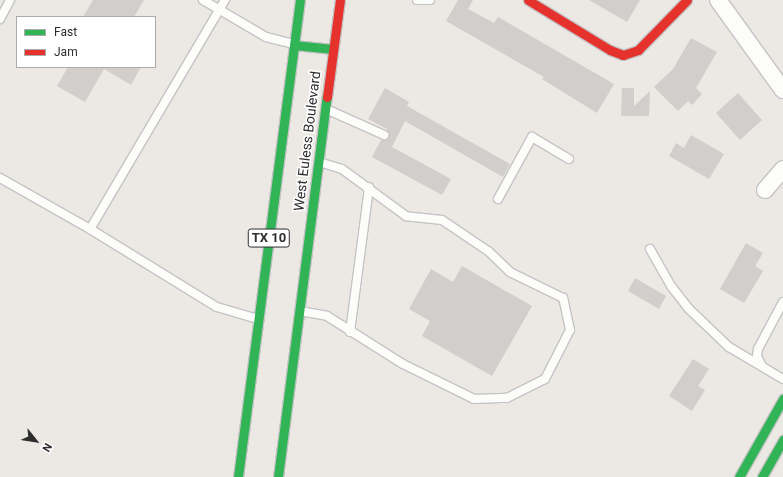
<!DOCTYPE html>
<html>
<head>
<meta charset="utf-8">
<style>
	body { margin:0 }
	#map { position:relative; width:783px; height:477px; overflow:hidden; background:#ece8e4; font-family:Roboto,sans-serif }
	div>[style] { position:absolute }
	.building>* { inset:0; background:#d1cecb }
	.roads { filter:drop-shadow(1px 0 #c5c4c5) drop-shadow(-1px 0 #c5c4c5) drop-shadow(0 1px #c5c4c5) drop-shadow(0 -1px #c5c4c5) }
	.lane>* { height:8px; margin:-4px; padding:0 4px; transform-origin:4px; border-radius:4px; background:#fcfcfb }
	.street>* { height:16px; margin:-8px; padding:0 8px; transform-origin:8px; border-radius:8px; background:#fcfcfb }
	.fast>* { height:9px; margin:-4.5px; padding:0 4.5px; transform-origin:4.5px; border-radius:4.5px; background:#30b455 }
	.jam>* { height:9px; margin:-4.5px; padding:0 4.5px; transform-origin:4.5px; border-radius:4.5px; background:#e5322d }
	span { translate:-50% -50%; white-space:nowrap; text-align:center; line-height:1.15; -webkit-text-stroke:3px #fff; paint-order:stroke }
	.shield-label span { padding:1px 3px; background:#fff; border:1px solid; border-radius:3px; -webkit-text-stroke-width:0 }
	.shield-label { font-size:13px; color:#2e2e2e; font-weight:700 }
	.street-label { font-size:14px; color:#2e2e2e }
	.legend { position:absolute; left:16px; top:16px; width:140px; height:52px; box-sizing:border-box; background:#fff; border:1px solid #ababab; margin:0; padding:5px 7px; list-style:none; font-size:12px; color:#2e2e2e }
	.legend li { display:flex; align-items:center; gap:8px; height:20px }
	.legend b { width:20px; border:1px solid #ababab }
	.north { position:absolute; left:16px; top:421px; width:40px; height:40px; -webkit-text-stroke:3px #fff; paint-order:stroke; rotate:120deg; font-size:11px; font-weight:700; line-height:16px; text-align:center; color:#2e2e2e }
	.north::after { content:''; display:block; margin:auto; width:14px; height:18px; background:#2e2e2e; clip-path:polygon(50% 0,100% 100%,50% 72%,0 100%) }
</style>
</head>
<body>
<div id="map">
	<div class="building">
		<i style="clip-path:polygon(93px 0,144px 0,134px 17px,83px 17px)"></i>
		<i style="clip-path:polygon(458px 0,473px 0,468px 9px,494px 23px,498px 17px,614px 84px,597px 113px,542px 79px,544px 77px,446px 21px)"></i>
		<i style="clip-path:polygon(589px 0,640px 0,627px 22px)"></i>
		<i style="clip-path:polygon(691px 38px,717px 52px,696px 88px,702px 94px,692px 105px,688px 101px,678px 111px,654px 87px,673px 69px)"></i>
		<i style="clip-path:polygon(68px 67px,141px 67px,131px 85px,104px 69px,85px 102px,57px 86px)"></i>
		<i style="clip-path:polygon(385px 88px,409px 102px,407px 106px,510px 164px,503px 177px,405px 121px,392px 147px,451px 179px,442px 195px,372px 157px,381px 140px,389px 137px,387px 129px,368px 119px)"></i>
		<i style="clip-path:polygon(622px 88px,634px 88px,634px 106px,650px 91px,649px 116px,621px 116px)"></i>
		<i style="clip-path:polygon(738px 93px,762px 120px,740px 140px,716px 113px)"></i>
		<i style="clip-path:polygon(691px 135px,724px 154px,709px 179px,669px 156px,676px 143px,684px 148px)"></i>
		<i style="clip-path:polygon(746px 243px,763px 253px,755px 266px,763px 271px,744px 303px,720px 289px)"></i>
		<i style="clip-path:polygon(462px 266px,532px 306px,492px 376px,422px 336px,430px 321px,409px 309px,431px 269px,453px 282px)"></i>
		<i style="clip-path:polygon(635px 278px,666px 296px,659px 309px,628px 291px)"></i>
		<i style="clip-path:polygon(693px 359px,709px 369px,698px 386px,705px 390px,692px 411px,669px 396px)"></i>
	</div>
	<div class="roads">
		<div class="lane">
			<i style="left:203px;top:0;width:73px;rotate:30.4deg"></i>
			<i style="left:266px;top:37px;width:29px;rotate:14deg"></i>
			<i style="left:225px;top:0;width:266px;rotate:120.5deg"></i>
			<i style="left:90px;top:229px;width:149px;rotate:31.6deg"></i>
			<i style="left:217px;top:307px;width:43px;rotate:16.3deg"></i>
			<i style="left:417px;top:0;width:13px"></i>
			<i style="left:0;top:19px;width:21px;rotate:-62deg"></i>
			<i style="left:326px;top:109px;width:64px;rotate:24.1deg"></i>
			<i style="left:0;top:178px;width:103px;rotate:29.5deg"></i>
			<i style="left:498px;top:199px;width:71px;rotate:-61.3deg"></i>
			<i style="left:532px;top:137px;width:43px;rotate:30.7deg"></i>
			<i style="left:650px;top:249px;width:43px;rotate:60.4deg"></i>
			<i style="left:671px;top:286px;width:28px;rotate:52deg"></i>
			<i style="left:688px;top:308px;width:57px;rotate:43.6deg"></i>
			<i style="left:729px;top:347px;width:63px;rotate:30.7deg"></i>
			<i style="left:300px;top:311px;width:27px;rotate:10deg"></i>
			<i style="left:327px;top:316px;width:90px;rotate:32.3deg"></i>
			<i style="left:403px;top:364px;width:79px;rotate:26.2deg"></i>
			<i style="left:474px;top:399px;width:33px;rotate:-2deg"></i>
			<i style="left:507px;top:398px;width:42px;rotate:-26.6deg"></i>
			<i style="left:545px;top:379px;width:55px;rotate:-63deg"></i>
			<i style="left:570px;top:330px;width:33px;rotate:-102deg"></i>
			<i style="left:563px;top:298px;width:59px;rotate:-153.9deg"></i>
			<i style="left:510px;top:272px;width:30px;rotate:-136deg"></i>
			<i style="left:488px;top:251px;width:55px;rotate:-146deg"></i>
			<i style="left:442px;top:220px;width:36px;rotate:-174deg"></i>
			<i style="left:406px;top:216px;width:79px;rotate:-143.7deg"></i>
			<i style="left:342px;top:169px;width:24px;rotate:-163deg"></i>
			<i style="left:350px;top:332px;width:146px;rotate:-82.5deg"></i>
			<i style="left:762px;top:366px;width:11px;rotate:-117deg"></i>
			<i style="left:757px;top:356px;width:7px;rotate:-82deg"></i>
			<i style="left:758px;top:349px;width:53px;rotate:-62deg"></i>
		</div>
		<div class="street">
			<i style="left:718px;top:0;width:111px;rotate:54.2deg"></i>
			<i style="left:765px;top:190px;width:28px;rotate:-49deg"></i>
		</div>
		<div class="fast">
			<i style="left:294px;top:45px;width:39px;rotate:6deg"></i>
			<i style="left:238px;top:477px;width:481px;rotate:-82.6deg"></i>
			<i style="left:278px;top:477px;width:383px;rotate:-82.7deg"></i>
			<i style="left:739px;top:477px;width:90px;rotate:-60.6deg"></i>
			<i style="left:762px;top:477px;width:43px;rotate:-60.4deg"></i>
		</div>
		<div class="jam">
			<i style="left:528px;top:0;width:96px;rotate:31.4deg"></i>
			<i style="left:610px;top:50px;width:14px;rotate:21deg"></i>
			<i style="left:623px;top:55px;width:16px;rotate:-18deg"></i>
			<i style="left:638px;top:50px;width:70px;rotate:-45.6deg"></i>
			<i style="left:327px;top:97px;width:98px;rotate:-82.4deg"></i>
		</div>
	</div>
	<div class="shield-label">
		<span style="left:269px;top:238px">TX 10</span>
	</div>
	<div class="street-label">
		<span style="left:307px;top:141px;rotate:-83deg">West Euless Boulevard</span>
	</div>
	<ul class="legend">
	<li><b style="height:5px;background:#30b455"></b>Fast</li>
	<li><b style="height:5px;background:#e5322d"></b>Jam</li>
	</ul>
	<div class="north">N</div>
</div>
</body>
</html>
